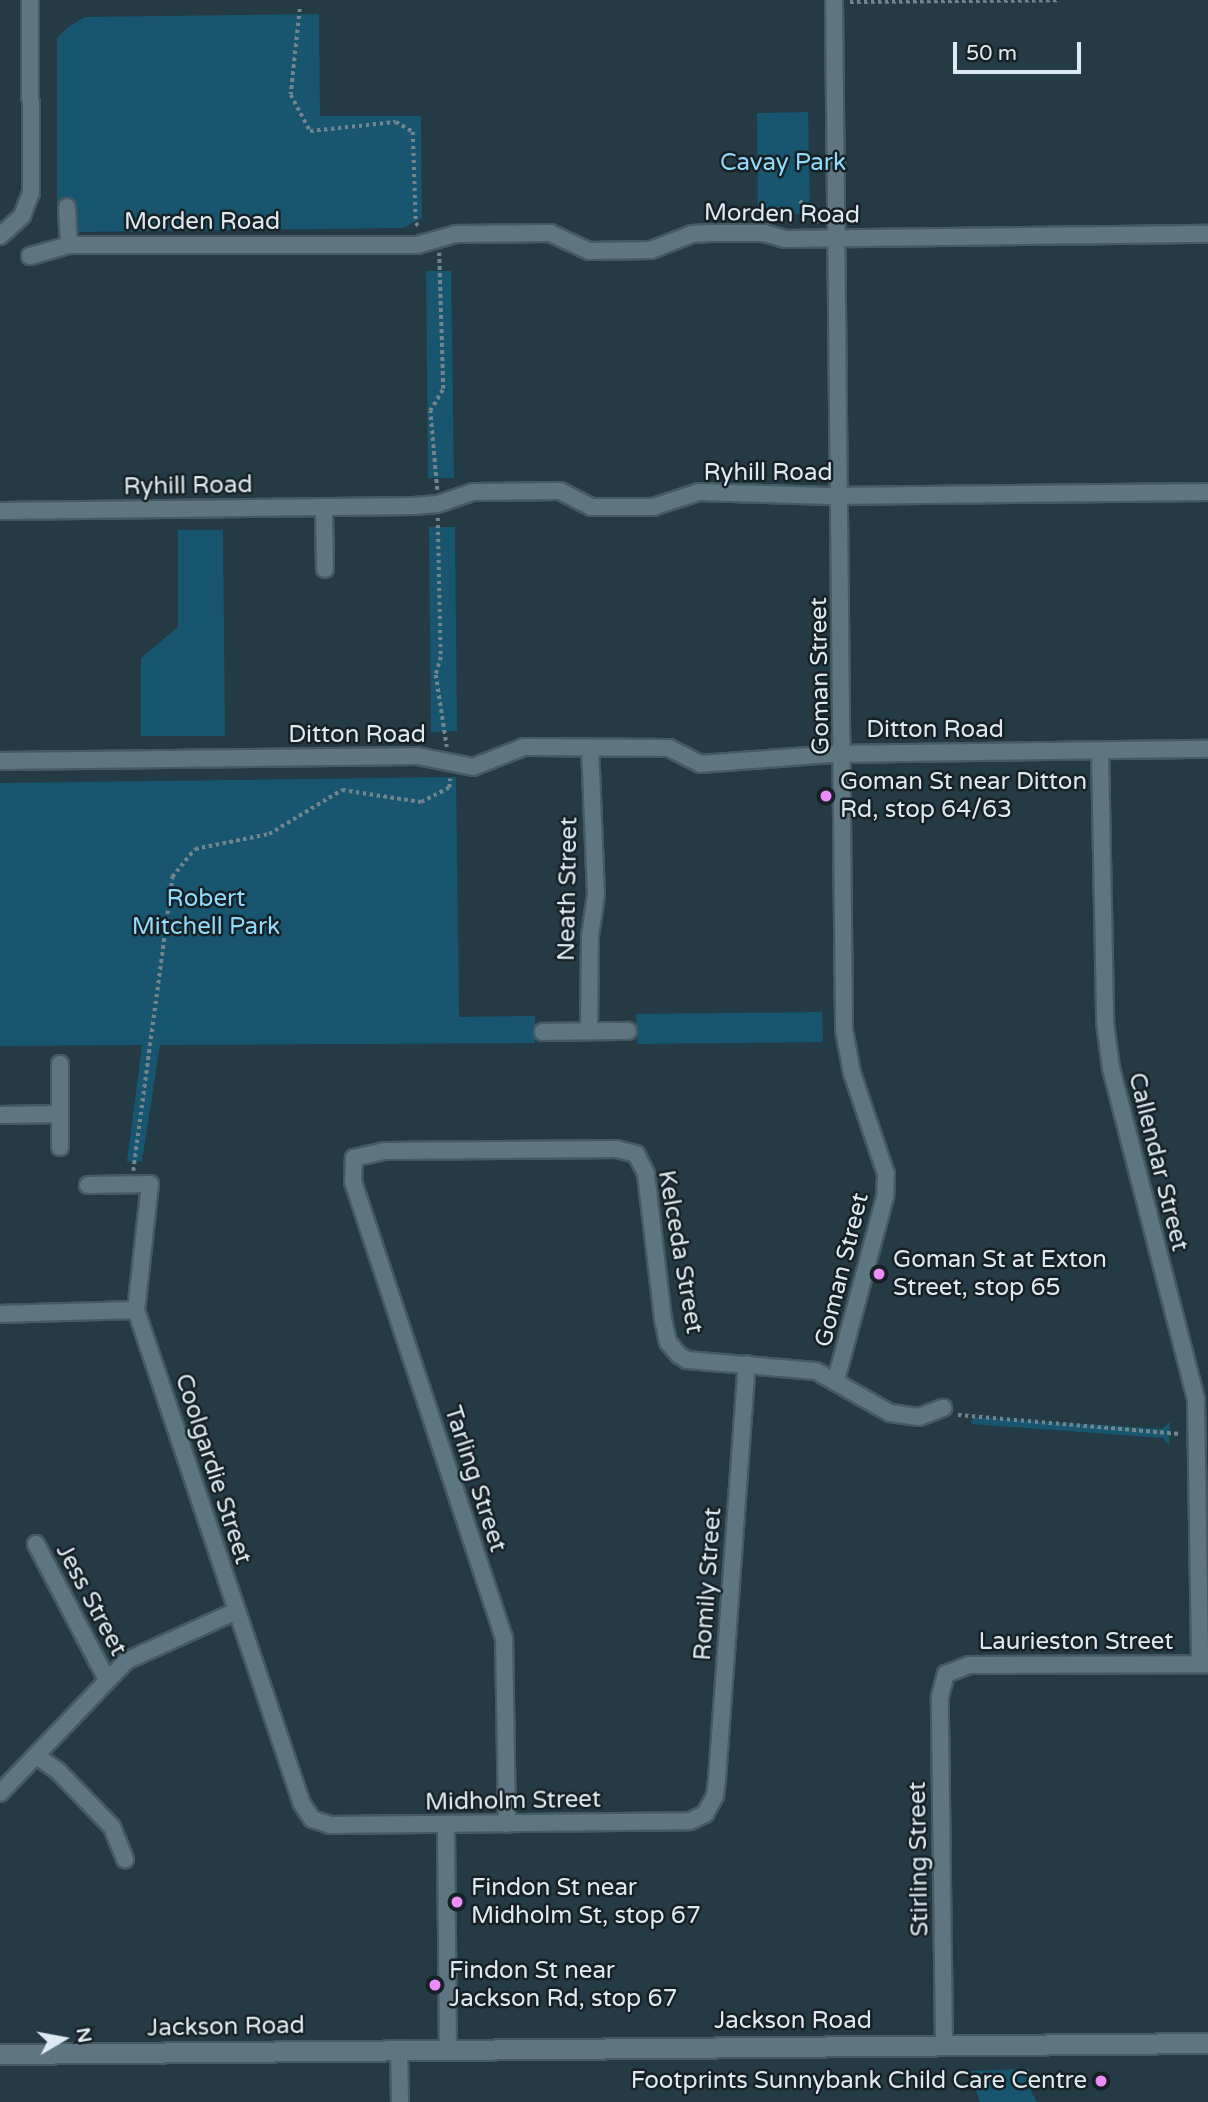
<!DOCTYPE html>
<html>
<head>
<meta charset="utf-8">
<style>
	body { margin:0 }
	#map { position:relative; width:1208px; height:2102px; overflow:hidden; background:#243b45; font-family:"Varela Round",sans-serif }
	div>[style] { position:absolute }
	.green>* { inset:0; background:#17566e }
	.path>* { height:3.5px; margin-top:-1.75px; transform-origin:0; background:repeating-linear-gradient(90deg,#72858e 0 3.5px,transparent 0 7px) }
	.roads { filter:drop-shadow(2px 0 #455a62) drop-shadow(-2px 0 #455a62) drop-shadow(0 2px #455a62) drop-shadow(0 -2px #455a62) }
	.minor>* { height:16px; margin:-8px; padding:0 8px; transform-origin:8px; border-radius:8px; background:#5d7682 }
	.tertiary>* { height:19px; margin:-9.5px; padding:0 9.5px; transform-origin:9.5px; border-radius:9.5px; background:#5d7682 }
	.dots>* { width:19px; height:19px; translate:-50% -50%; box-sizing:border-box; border:4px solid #162025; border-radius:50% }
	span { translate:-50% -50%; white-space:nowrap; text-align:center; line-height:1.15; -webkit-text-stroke:5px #162025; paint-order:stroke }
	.park-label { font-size:24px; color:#91dafa }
	.street-label { font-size:24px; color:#ddeaf1 }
	.poi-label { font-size:24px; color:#ddeaf1 }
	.left { translate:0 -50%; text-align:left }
	.right { translate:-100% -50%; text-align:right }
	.north { position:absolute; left:28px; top:2004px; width:70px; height:70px; -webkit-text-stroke:5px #162025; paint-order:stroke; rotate:80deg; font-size:19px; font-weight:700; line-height:28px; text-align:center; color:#ddeaf1 }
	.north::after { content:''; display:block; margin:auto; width:24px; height:32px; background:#ddeaf1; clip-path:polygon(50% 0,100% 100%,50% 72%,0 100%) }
	.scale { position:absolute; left:953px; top:42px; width:128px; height:32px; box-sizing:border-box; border:4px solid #ddeaf1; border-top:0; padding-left:9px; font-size:21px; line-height:24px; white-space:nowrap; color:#ddeaf1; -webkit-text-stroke:5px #162025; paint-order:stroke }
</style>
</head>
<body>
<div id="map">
	<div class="green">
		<i style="clip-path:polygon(319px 14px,320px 116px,421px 116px,422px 218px,403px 228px,78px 232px,57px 228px,57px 38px,68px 27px,85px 17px)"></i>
		<i style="clip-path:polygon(808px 112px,810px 214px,758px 214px,757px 113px)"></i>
		<i style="clip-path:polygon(426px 271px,451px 271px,454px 478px,428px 478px)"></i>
		<i style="clip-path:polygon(455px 527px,457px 731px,431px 732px,429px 527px)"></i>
		<i style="clip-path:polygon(178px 530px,223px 530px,225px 736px,141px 736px,141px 658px,178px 627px)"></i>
		<i style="clip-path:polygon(456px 777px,459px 1017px,535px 1016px,535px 1043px,160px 1045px,142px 1161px,127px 1162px,142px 1045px,0 1046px,0 783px)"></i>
		<i style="clip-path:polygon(822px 1012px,823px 1042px,637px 1044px,636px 1014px)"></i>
		<i style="clip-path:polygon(973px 1417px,1162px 1429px,1170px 1422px,1169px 1446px,1163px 1438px,971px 1424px)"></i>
		<i style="clip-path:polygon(1029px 2069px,1031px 2091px,1037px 2102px,980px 2102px,970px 2071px)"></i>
	</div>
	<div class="path">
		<i style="left:850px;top:2px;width:209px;rotate:-0.5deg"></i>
		<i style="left:300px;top:9px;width:86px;rotate:96deg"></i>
		<i style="left:291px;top:95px;width:41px;rotate:62.2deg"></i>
		<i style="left:310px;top:131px;width:86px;rotate:-6deg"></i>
		<i style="left:396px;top:122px;width:20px;rotate:30deg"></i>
		<i style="left:413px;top:132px;width:91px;rotate:88.1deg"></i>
		<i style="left:416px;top:223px;width:6px;rotate:51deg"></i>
		<i style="left:800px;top:201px;width:29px;rotate:49deg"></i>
		<i style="left:437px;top:490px;width:79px;rotate:-95.1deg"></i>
		<i style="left:430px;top:411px;width:26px;rotate:-59deg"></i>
		<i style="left:443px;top:389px;width:136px;rotate:-91.7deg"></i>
		<i style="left:438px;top:518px;width:139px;rotate:88.8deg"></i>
		<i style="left:441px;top:657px;width:19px;rotate:106deg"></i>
		<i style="left:436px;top:675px;width:73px;rotate:81.3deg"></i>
		<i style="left:133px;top:1171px;width:297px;rotate:-82.4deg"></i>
		<i style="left:172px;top:877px;width:36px;rotate:-51deg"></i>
		<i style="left:195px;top:849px;width:76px;rotate:-11.5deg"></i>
		<i style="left:269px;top:834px;width:85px;rotate:-31.1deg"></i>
		<i style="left:342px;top:790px;width:80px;rotate:8.6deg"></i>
		<i style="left:421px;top:802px;width:31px;rotate:-27deg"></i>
		<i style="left:449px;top:788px;width:9px;rotate:-84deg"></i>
		<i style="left:958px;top:1415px;width:223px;rotate:4.9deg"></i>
	</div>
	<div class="roads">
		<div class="minor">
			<i style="left:834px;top:0;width:1030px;rotate:89.44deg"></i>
			<i style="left:844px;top:1030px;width:44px;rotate:79.5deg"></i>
			<i style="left:852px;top:1073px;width:107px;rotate:71.4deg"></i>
			<i style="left:886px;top:1174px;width:23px;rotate:92deg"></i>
			<i style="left:885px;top:1197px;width:189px;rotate:105deg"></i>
			<i style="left:67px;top:207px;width:38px;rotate:87deg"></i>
			<i style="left:0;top:236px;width:30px;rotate:-42deg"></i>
			<i style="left:22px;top:216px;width:25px;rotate:-69deg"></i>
			<i style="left:31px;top:193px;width:193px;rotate:-90.3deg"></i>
			<i style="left:30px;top:256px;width:41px;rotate:-15.8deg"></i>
			<i style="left:69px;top:245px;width:348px"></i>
			<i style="left:417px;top:245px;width:41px;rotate:-15.8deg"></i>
			<i style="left:456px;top:234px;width:94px;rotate:-0.6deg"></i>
			<i style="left:550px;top:233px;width:43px;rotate:24.8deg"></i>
			<i style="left:589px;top:251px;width:62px;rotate:-0.9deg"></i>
			<i style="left:651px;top:250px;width:44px;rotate:-21.3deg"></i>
			<i style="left:692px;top:234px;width:19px;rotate:-3deg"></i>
			<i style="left:711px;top:233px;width:53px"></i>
			<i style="left:764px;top:233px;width:22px;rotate:16deg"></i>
			<i style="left:785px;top:239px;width:423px;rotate:-0.7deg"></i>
			<i style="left:324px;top:507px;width:62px;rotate:89.1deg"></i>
			<i style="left:0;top:511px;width:414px;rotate:-0.7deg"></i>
			<i style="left:414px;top:506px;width:24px;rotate:-5deg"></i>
			<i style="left:438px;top:504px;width:37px;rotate:-19deg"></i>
			<i style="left:473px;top:492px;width:87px;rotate:-0.7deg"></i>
			<i style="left:560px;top:491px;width:35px;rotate:27deg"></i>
			<i style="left:591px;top:507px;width:62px"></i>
			<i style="left:653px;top:507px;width:48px;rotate:-18.1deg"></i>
			<i style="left:699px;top:492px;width:131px;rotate:1.7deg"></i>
			<i style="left:830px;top:496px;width:378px;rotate:-0.6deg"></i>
			<i style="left:1100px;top:751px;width:272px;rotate:88.9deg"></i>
			<i style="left:1105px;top:1023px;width:45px;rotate:82.4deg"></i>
			<i style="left:1111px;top:1068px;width:342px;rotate:75.6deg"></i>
			<i style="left:1196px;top:1399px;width:265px;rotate:89.1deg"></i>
			<i style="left:0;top:761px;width:417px;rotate:-0.7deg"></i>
			<i style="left:417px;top:756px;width:57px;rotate:11.1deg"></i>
			<i style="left:473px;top:767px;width:55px;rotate:-21.4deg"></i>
			<i style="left:524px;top:747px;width:145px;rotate:0.4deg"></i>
			<i style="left:669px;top:748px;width:35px;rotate:27deg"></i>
			<i style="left:700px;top:764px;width:132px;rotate:-4.3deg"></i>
			<i style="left:832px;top:754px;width:376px;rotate:-0.8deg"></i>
			<i style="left:589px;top:1031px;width:95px;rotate:-89.4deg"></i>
			<i style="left:590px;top:936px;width:41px;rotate:-81.7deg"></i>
			<i style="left:596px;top:895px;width:147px;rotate:-92.3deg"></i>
			<i style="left:543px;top:1032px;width:85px;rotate:-0.7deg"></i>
			<i style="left:60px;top:1064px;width:83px;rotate:90deg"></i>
			<i style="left:0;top:1115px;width:60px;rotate:-1deg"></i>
			<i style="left:88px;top:1185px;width:62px;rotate:-0.9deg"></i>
			<i style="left:150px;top:1184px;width:127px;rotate:96.3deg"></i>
			<i style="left:136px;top:1310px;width:521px;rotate:71.43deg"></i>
			<i style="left:302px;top:1804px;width:18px;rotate:56deg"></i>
			<i style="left:312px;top:1819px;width:19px;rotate:18deg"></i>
			<i style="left:330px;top:1825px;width:360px;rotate:-0.6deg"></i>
			<i style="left:690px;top:1821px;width:17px;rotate:-25deg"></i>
			<i style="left:705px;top:1814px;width:21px;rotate:-61deg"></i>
			<i style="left:715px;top:1796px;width:17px;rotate:-83deg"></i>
			<i style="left:717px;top:1779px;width:416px;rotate:-85.9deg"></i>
			<i style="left:0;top:1314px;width:136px;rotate:-1.7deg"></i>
			<i style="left:36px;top:1544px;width:151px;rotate:62.4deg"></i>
			<i style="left:38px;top:1757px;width:24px;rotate:35deg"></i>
			<i style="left:58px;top:1771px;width:78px;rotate:46deg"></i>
			<i style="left:112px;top:1827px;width:35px;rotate:68deg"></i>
			<i style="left:0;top:1793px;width:182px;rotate:-46.3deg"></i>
			<i style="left:126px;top:1661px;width:121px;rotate:-24.4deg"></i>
			<i style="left:507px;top:1824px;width:186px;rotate:-90.9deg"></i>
			<i style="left:504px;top:1638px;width:480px;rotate:-108.3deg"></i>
			<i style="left:353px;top:1182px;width:24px;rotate:-88deg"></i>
			<i style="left:354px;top:1158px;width:32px;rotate:-13deg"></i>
			<i style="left:385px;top:1151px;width:231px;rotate:-0.5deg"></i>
			<i style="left:616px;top:1149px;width:21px;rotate:14deg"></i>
			<i style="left:636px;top:1154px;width:22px;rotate:63deg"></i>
			<i style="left:646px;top:1174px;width:146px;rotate:83.3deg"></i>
			<i style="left:663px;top:1319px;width:24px;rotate:78deg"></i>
			<i style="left:668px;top:1342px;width:17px;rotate:50deg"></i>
			<i style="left:679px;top:1355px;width:9px;rotate:32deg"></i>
			<i style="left:687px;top:1360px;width:129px;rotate:4.9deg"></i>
			<i style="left:816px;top:1371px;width:85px;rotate:29.6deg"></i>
			<i style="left:890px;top:1413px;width:29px;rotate:8deg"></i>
			<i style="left:919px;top:1417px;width:26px;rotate:-21deg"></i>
			<i style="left:446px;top:1825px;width:223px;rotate:89.5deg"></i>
			<i style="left:944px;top:2044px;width:348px;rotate:-90.7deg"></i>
			<i style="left:940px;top:1696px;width:23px;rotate:-75deg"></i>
			<i style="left:946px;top:1674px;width:25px;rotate:-21deg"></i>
			<i style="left:969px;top:1665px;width:239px;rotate:-0.2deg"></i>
			<i style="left:399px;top:2049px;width:53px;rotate:88.9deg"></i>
		</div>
		<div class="tertiary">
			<i style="left:0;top:2054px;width:1208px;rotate:-0.52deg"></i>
		</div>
	</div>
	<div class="dots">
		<i style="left:826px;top:796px;background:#ec8cfa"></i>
		<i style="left:879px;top:1274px;background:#ec8cfa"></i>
		<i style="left:457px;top:1902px;background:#ec8cfa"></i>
		<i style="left:435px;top:1985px;background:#ec8cfa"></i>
		<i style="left:1101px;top:2081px;background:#ec8cfa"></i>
	</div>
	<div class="park-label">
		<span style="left:783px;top:163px">Cavay Park</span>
		<span style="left:206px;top:913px">Robert<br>Mitchell Park</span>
	</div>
	<div class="street-label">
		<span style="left:782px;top:214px;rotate:1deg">Morden Road</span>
		<span style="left:202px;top:222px">Morden Road</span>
		<span style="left:768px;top:473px">Ryhill Road</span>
		<span style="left:188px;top:486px;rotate:-1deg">Ryhill Road</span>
		<span style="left:820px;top:676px;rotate:-91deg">Goman Street</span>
		<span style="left:935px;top:730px">Ditton Road</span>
		<span style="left:357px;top:735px">Ditton Road</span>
		<span style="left:568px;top:889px;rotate:-89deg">Neath Street</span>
		<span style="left:1158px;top:1162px;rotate:76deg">Callendar Street</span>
		<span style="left:680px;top:1252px;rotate:80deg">Kelceda Street</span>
		<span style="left:842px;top:1270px;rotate:-76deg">Goman Street</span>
		<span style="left:213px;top:1469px;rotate:72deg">Coolgardie Street</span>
		<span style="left:475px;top:1479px;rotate:72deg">Tarling Street</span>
		<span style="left:708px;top:1584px;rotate:-86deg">Romily Street</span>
		<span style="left:91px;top:1600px;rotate:62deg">Jess Street</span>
		<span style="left:1076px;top:1642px">Laurieston Street</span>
		<span style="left:513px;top:1801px;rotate:-1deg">Midholm Street</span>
		<span style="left:919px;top:1859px;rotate:-91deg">Stirling Street</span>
		<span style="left:793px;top:2021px">Jackson Road</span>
		<span style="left:226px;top:2027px;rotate:-1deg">Jackson Road</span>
	</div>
	<div class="poi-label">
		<span class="left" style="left:840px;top:796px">Goman St near Ditton<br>Rd, stop 64/63</span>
		<span class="left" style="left:893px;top:1274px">Goman St at Exton<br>Street, stop 65</span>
		<span class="left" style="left:471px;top:1902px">Findon St near<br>Midholm St, stop 67</span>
		<span class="left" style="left:449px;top:1985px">Findon St near<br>Jackson Rd, stop 67</span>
		<span class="right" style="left:1087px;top:2081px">Footprints Sunnybank Child Care Centre</span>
	</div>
	<div class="north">N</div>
	<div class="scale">50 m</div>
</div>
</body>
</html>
